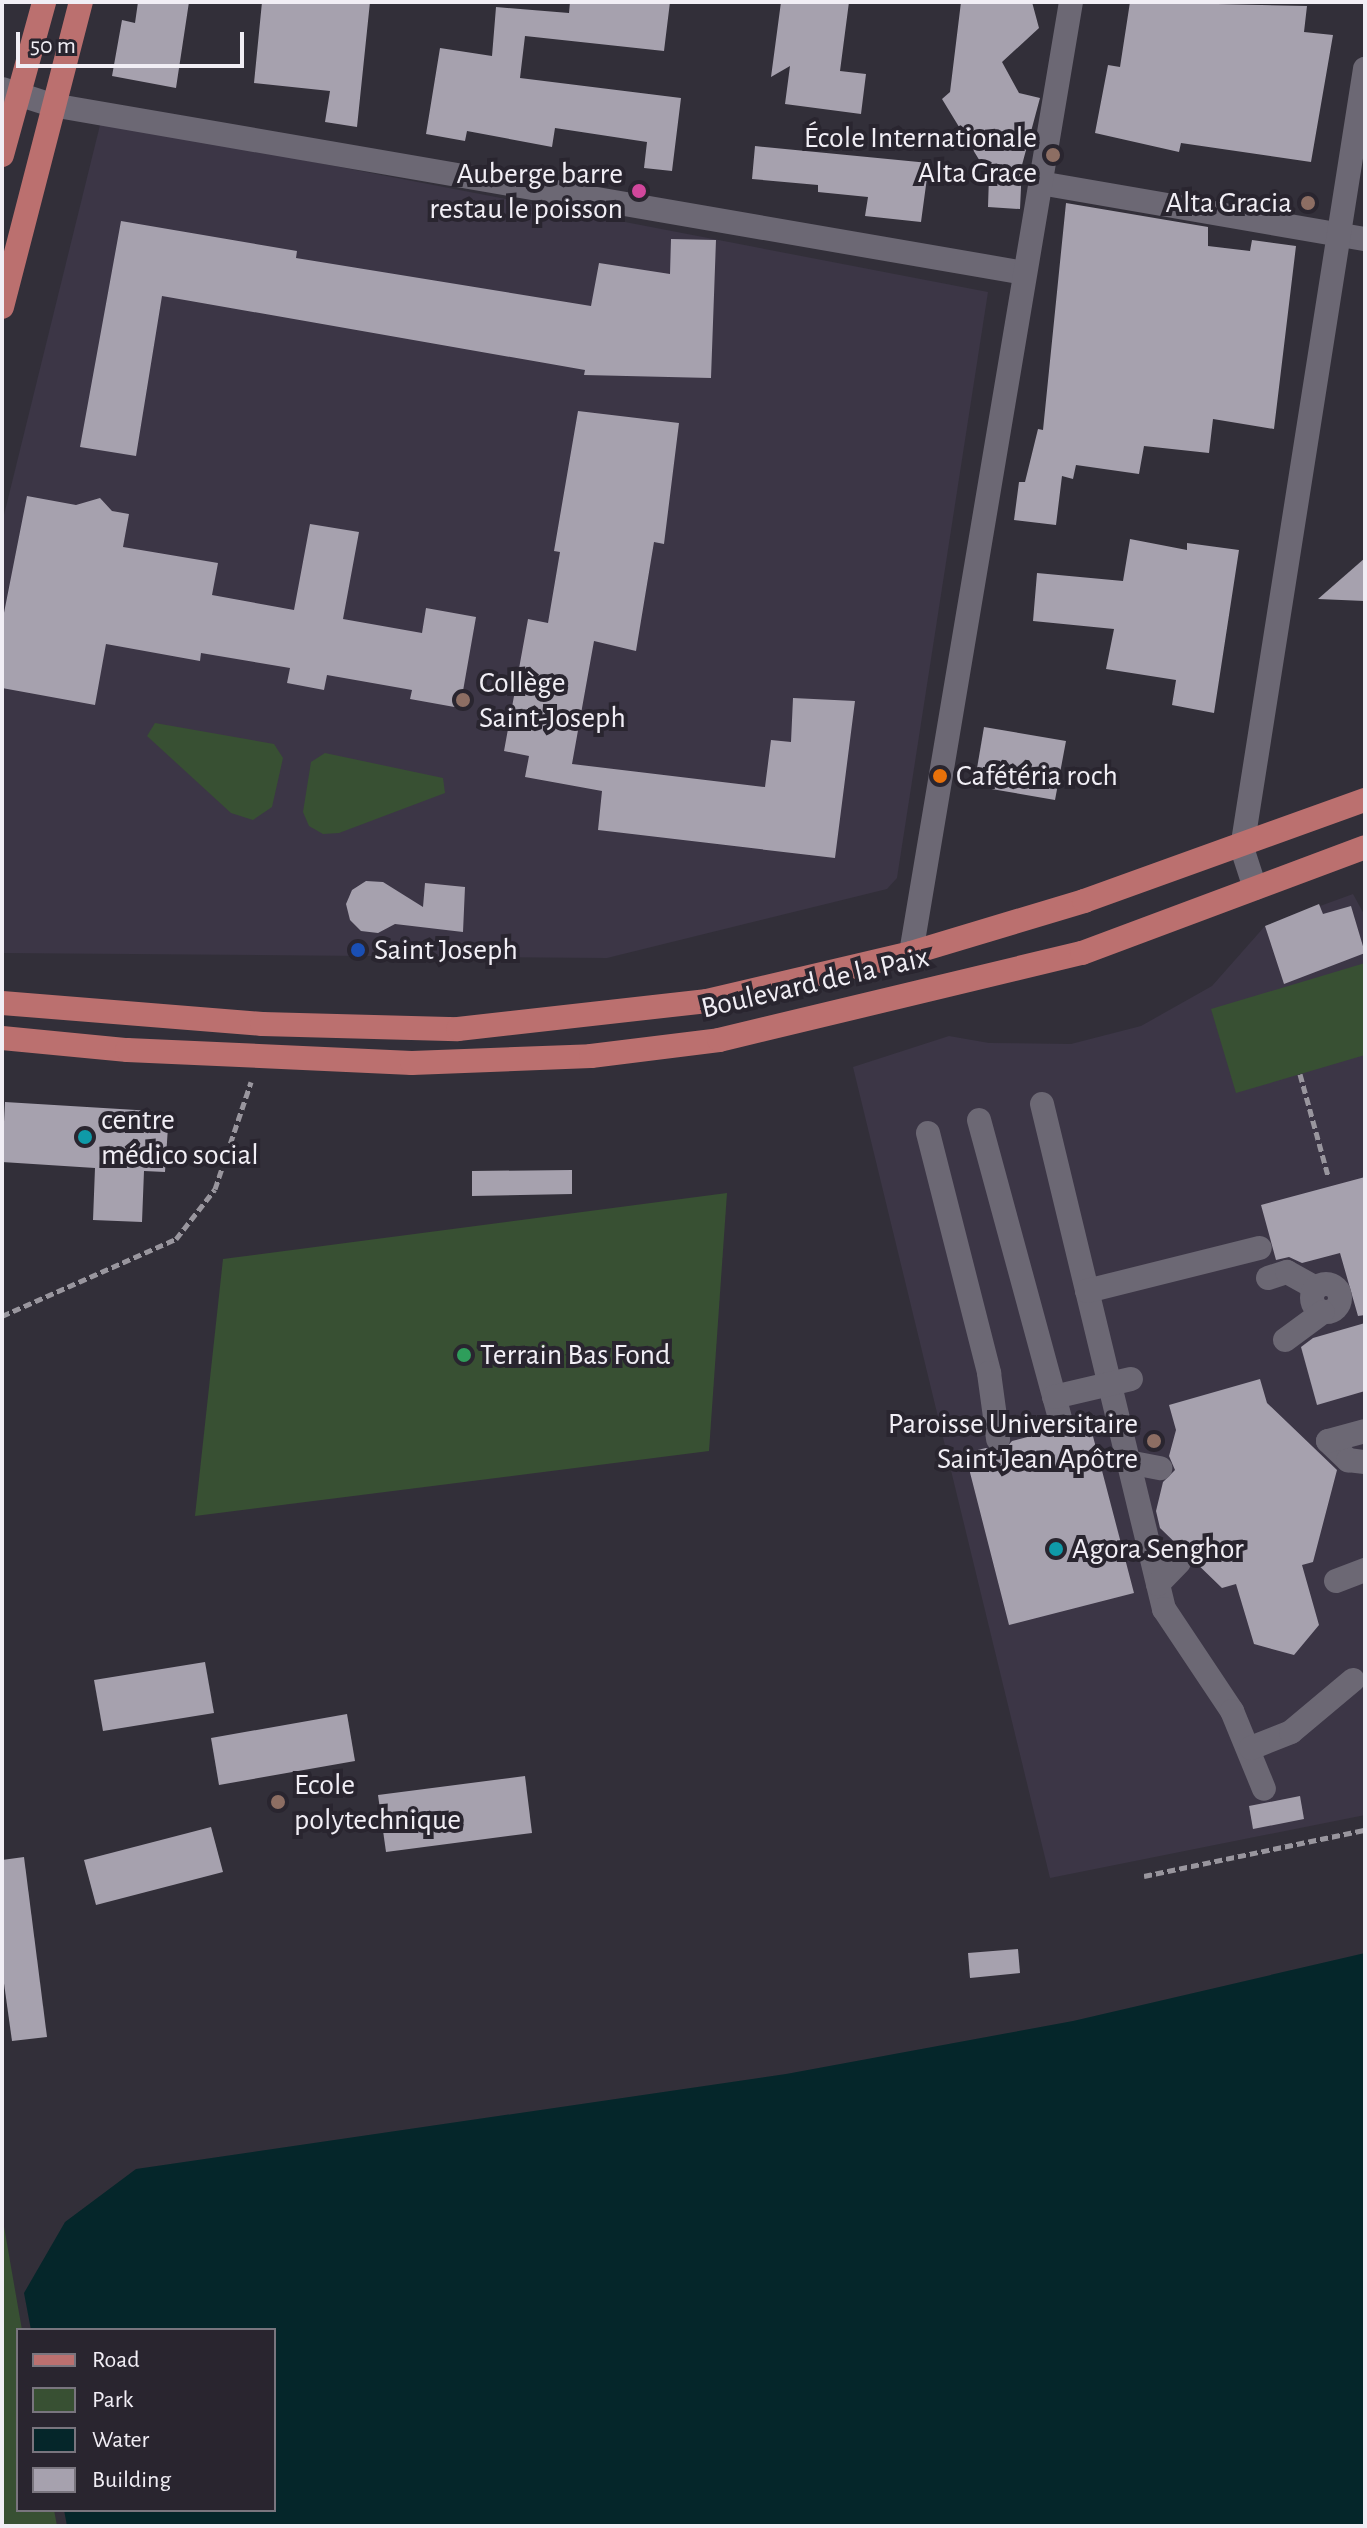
<!DOCTYPE html>
<html>
<head>
<meta charset="utf-8">
<style>
	body { margin:0 }
	#map { position:relative; width:1367px; height:2528px; overflow:hidden; background:#322f39; font-family:"Alegreya Sans",sans-serif }
	div>[style] { position:absolute }
	.built>* { inset:0; background:#3c3646 }
	.green>* { inset:0; background:#385033 }
	.water>* { inset:0; background:#05262a }
	.building>* { inset:0; background:#a6a1ae }
	.path>* { height:5px; margin-top:-2.5px; transform-origin:0; background:repeating-linear-gradient(90deg,#99969e 0 8px,transparent 0 12px) }
	.minor>* { height:24px; margin:-12px; padding:0 12px; transform-origin:12px; border-radius:12px; background:#6c6874 }
	.minor>.ring { margin:-12px; padding:0; box-sizing:content-box; background:none; border:24px solid #6c6874; border-radius:50% }
	.major>* { height:24px; margin:-12px; padding:0 12px; transform-origin:12px; border-radius:12px; background:#bb706f }
	.dots>* { width:22px; height:22px; translate:-50% -50%; box-sizing:border-box; border:4px solid #29252f; border-radius:50% }
	span { translate:-50% -50%; white-space:nowrap; text-align:center; line-height:1.15; -webkit-text-stroke:8px #29252f; paint-order:stroke }
	.poi-label { font-size:30px; color:#f1eef5 }
	.right { translate:-100% -50%; text-align:right }
	.left { translate:0 -50%; text-align:left }
	.street-label { font-size:30px; color:#f1eef5 }
	.frame { position:absolute; inset:0; border:4px solid #f1eef5; pointer-events:none }
	.legend { position:absolute; left:16px; top:2328px; width:260px; height:184px; box-sizing:border-box; background:#29252f; border:2px solid #79757e; margin:0; padding:10px 14px; list-style:none; font-size:24px; color:#f1eef5 }
	.legend li { display:flex; align-items:center; gap:16px; height:40px }
	.legend b { width:40px; border:2px solid #79757e }
	.scale { position:absolute; left:16px; top:32px; width:228px; height:36px; box-sizing:border-box; border:4px solid #f1eef5; border-top:0; padding-left:10px; font-size:24px; line-height:28px; white-space:nowrap; color:#f1eef5; -webkit-text-stroke:6px #29252f; paint-order:stroke }
</style>
</head>
<body>
<div id="map">
	<div class="built">
		<i style="clip-path:polygon(101px 121px,988px 292px,897px 878px,887px 889px,607px 958px,2px 953px,2px 523px)"></i>
		<i style="clip-path:polygon(1353px 894px,1365px 916px,1365px 1815px,1050px 1878px,853px 1067px,949px 1036px,989px 1043px,1071px 1044px,1141px 1026px,1212px 986px,1265px 926px)"></i>
	</div>
	<div class="green">
		<i style="clip-path:polygon(155px 723px,274px 744px,283px 758px,272px 807px,253px 820px,231px 813px,147px 736px)"></i>
		<i style="clip-path:polygon(325px 753px,443px 778px,445px 793px,339px 833px,323px 834px,309px 826px,303px 812px,311px 762px)"></i>
		<i style="clip-path:polygon(1365px 963px,1365px 1055px,1236px 1093px,1211px 1009px)"></i>
		<i style="clip-path:polygon(727px 1193px,709px 1451px,195px 1516px,223px 1259px)"></i>
		<i style="clip-path:polygon(2px 2215px,22px 2330px,18px 2330px,18px 2510px,54px 2510px,57px 2526px,2px 2526px)"></i>
	</div>
	<div class="water">
		<i style="clip-path:polygon(1365px 1953px,1365px 2526px,67px 2526px,64px 2510px,274px 2510px,274px 2330px,31px 2330px,24px 2293px,65px 2222px,136px 2169px,786px 2074px,1073px 2021px)"></i>
	</div>
	<div class="building">
		<i style="clip-path:polygon(138px 2px,189px 2px,176px 88px,112px 76px,122px 20px,135px 23px)"></i>
		<i style="clip-path:polygon(262px 2px,370px 2px,357px 127px,325px 122px,330px 91px,254px 83px)"></i>
		<i style="clip-path:polygon(570px 2px,670px 2px,664px 51px,525px 36px,520px 78px,681px 98px,672px 171px,644px 168px,647px 142px,555px 128px,552px 147px,467px 131px,465px 141px,426px 134px,440px 48px,492px 56px,496px 7px,569px 13px)"></i>
		<i style="clip-path:polygon(781px 2px,849px 2px,840px 71px,866px 74px,861px 114px,785px 104px,790px 66px,771px 77px)"></i>
		<i style="clip-path:polygon(961px 2px,1032px 2px,1039px 28px,1002px 62px,1019px 93px,1040px 98px,1022px 165px,1020px 209px,988px 207px,989px 176px,942px 99px,950px 92px)"></i>
		<i style="clip-path:polygon(1130px 2px,1307px 6px,1304px 32px,1333px 35px,1311px 162px,1181px 143px,1179px 152px,1095px 133px,1108px 65px,1120px 67px)"></i>
		<i style="clip-path:polygon(755px 146px,929px 163px,921px 222px,865px 216px,868px 197px,818px 192px,818px 185px,752px 179px)"></i>
		<i style="clip-path:polygon(1066px 203px,1208px 227px,1208px 246px,1250px 251px,1252px 240px,1296px 246px,1274px 429px,1213px 419px,1209px 453px,1144px 446px,1139px 474px,1076px 465px,1073px 479px,1062px 476px,1056px 525px,1014px 520px,1019px 482px,1025px 482px,1038px 429px,1043px 430px)"></i>
		<i style="clip-path:polygon(121px 221px,297px 251px,296px 258px,591px 306px,599px 263px,670px 274px,671px 239px,716px 240px,711px 378px,584px 375px,585px 370px,162px 296px,136px 456px,80px 447px)"></i>
		<i style="clip-path:polygon(578px 411px,679px 423px,664px 544px,654px 542px,636px 651px,594px 641px,572px 764px,765px 787px,771px 740px,791px 742px,793px 698px,855px 701px,835px 858px,598px 830px,602px 791px,525px 777px,529px 756px,504px 751px,528px 619px,548px 623px,560px 552px,554px 551px)"></i>
		<i style="clip-path:polygon(27px 496px,76px 505px,100px 498px,112px 511px,129px 514px,123px 547px,218px 563px,212px 595px,294px 610px,310px 524px,359px 532px,343px 619px,422px 633px,426px 608px,476px 617px,460px 708px,410px 699px,412px 690px,327px 675px,324px 690px,287px 683px,290px 668px,201px 653px,200px 661px,106px 644px,95px 705px,2px 688px,2px 623px)"></i>
		<i style="clip-path:polygon(1130px 539px,1187px 550px,1187px 543px,1239px 550px,1214px 713px,1172px 705px,1176px 680px,1106px 669px,1114px 629px,1033px 621px,1037px 573px,1123px 581px)"></i>
		<i style="clip-path:polygon(1365px 558px,1365px 601px,1318px 599px)"></i>
		<i style="clip-path:polygon(984px 727px,1066px 741px,1055px 800px,974px 786px)"></i>
		<i style="clip-path:polygon(366px 881px,383px 882px,423px 907px,425px 883px,465px 887px,463px 932px,395px 924px,378px 933px,361px 931px,350px 920px,346px 904px,352px 890px)"></i>
		<i style="clip-path:polygon(1319px 904px,1323px 914px,1351px 906px,1365px 953px,1284px 984px,1265px 926px)"></i>
		<i style="clip-path:polygon(5px 1102px,169px 1112px,165px 1172px,144px 1171px,142px 1222px,93px 1220px,95px 1168px,2px 1162px)"></i>
		<i style="clip-path:polygon(572px 1170px,572px 1194px,472px 1196px,472px 1171px)"></i>
		<i style="clip-path:polygon(1365px 1177px,1365px 1315px,1358px 1316px,1340px 1253px,1302px 1263px,1289px 1257px,1276px 1260px,1261px 1205px)"></i>
		<i style="clip-path:polygon(1365px 1323px,1365px 1391px,1317px 1405px,1301px 1347px,1313px 1338px)"></i>
		<i style="clip-path:polygon(1260px 1379px,1267px 1403px,1337px 1470px,1313px 1562px,1302px 1565px,1319px 1625px,1294px 1655px,1254px 1644px,1236px 1584px,1222px 1588px,1160px 1528px,1156px 1511px,1163px 1482px,1175px 1470px,1169px 1456px,1176px 1430px,1169px 1405px)"></i>
		<i style="clip-path:polygon(1089px 1421px,1134px 1593px,1009px 1625px,965px 1453px,986px 1448px,1001px 1454px,1012px 1441px,1050px 1431px,1064px 1436px)"></i>
		<i style="clip-path:polygon(205px 1662px,214px 1713px,103px 1731px,94px 1680px)"></i>
		<i style="clip-path:polygon(347px 1714px,355px 1761px,219px 1785px,211px 1738px)"></i>
		<i style="clip-path:polygon(525px 1776px,532px 1833px,386px 1852px,378px 1795px)"></i>
		<i style="clip-path:polygon(1300px 1796px,1304px 1819px,1253px 1829px,1249px 1806px)"></i>
		<i style="clip-path:polygon(211px 1827px,223px 1872px,96px 1905px,84px 1860px)"></i>
		<i style="clip-path:polygon(24px 1857px,47px 2037px,12px 2041px,2px 1969px,2px 1860px)"></i>
		<i style="clip-path:polygon(1018px 1949px,1020px 1973px,970px 1978px,968px 1953px)"></i>
	</div>
	<div class="path">
		<i style="left:1300px;top:1074px;width:106px;rotate:74.6deg"></i>
		<i style="left:2px;top:1316px;width:190px;rotate:-23.9deg"></i>
		<i style="left:176px;top:1239px;width:63px;rotate:-52deg"></i>
		<i style="left:215px;top:1189px;width:113px;rotate:-71.4deg"></i>
		<i style="left:1144px;top:1876px;width:226px;rotate:-11.8deg"></i>
	</div>
	<div class="minor">
		<i style="left:2px;top:89px;width:52px;rotate:17.7deg"></i>
		<i style="left:52px;top:105px;width:987px;rotate:9.8deg"></i>
		<i style="left:1040px;top:183px;width:330px;rotate:9.8deg"></i>
		<i style="left:1255px;top:888px;width:42px;rotate:-108deg"></i>
		<i style="left:1242px;top:848px;width:789px;rotate:-81.03deg"></i>
		<i style="left:911px;top:953px;width:964px;rotate:-80.45deg"></i>
		<i style="left:1042px;top:1104px;width:520px;rotate:76.42deg"></i>
		<i style="left:1164px;top:1609px;width:123px;rotate:56.3deg"></i>
		<i style="left:1232px;top:1711px;width:84px;rotate:67.7deg"></i>
		<i style="left:979px;top:1120px;width:312px;rotate:74.8deg"></i>
		<i style="left:928px;top:1133px;width:248px;rotate:75.7deg"></i>
		<i style="left:989px;top:1373px;width:67px;rotate:82.2deg"></i>
		<i style="left:1268px;top:1278px;width:20px;rotate:-18deg"></i>
		<i style="left:1287px;top:1272px;width:33px;rotate:29deg"></i>
		<i class="ring" style="left:1312px;top:1284px;width:4px;height:4px"></i>
		<i style="left:1087px;top:1291px;width:178px;rotate:-14deg"></i>
		<i style="left:1285px;top:1340px;width:47px;rotate:-36.4deg"></i>
		<i style="left:1054px;top:1397px;width:79px;rotate:-13.2deg"></i>
		<i style="left:1328px;top:1441px;width:28px;rotate:44deg"></i>
		<i style="left:1348px;top:1460px;width:17px;rotate:7deg"></i>
		<i style="left:1328px;top:1441px;width:38px;rotate:-15deg"></i>
		<i style="left:1128px;top:1462px;width:33px;rotate:11deg"></i>
		<i style="left:1336px;top:1581px;width:31px;rotate:-21deg"></i>
		<i style="left:1158px;top:1584px;width:30px;rotate:-46deg"></i>
		<i style="left:1251px;top:1748px;width:43px;rotate:-21.8deg"></i>
		<i style="left:1291px;top:1732px;width:81px;rotate:-40deg"></i>
	</div>
	<div class="major">
		<i style="left:2px;top:155px;width:159px;rotate:-74.6deg"></i>
		<i style="left:2px;top:307px;width:315px;rotate:-75.5deg"></i>
		<i style="left:2px;top:1003px;width:261px;rotate:4.6deg"></i>
		<i style="left:262px;top:1024px;width:196px;rotate:1.5deg"></i>
		<i style="left:458px;top:1029px;width:251px;rotate:-6.4deg"></i>
		<i style="left:707px;top:1001px;width:210px;rotate:-13.2deg"></i>
		<i style="left:911px;top:953px;width:181px;rotate:-16.7deg"></i>
		<i style="left:1084px;top:901px;width:299px;rotate:-19.8deg"></i>
		<i style="left:2px;top:1038px;width:126px;rotate:5.5deg"></i>
		<i style="left:127px;top:1050px;width:285px;rotate:2.6deg"></i>
		<i style="left:412px;top:1063px;width:179px;rotate:-2.2deg"></i>
		<i style="left:591px;top:1056px;width:129px;rotate:-7.1deg"></i>
		<i style="left:719px;top:1040px;width:373px;rotate:-13.5deg"></i>
		<i style="left:1082px;top:953px;width:302px;rotate:-20.5deg"></i>
	</div>
	<div class="dots">
		<i style="left:1053px;top:155px;background:#8d6e63"></i>
		<i style="left:639px;top:191px;background:#d1479c"></i>
		<i style="left:1308px;top:203px;background:#8d6e63"></i>
		<i style="left:463px;top:700px;background:#8d6e63"></i>
		<i style="left:940px;top:776px;background:#e8710a"></i>
		<i style="left:358px;top:950px;background:#1a4fb4"></i>
		<i style="left:85px;top:1137px;background:#0f9aa8"></i>
		<i style="left:464px;top:1355px;background:#2e9e5b"></i>
		<i style="left:1154px;top:1441px;background:#8d6e63"></i>
		<i style="left:1056px;top:1549px;background:#0f9aa8"></i>
		<i style="left:278px;top:1802px;background:#8d6e63"></i>
	</div>
	<div class="poi-label">
		<span class="right" style="left:1037px;top:155px">École Internationale<br>Alta Grace</span>
		<span class="right" style="left:623px;top:191px">Auberge barre<br>restau le poisson</span>
		<span class="right" style="left:1292px;top:203px">Alta Gracia</span>
		<span class="left" style="left:479px;top:700px">Collège<br>Saint-Joseph</span>
		<span class="left" style="left:956px;top:776px">Cafétéria roch</span>
		<span class="left" style="left:374px;top:950px">Saint Joseph</span>
		<span class="left" style="left:101px;top:1137px">centre<br>médico social</span>
		<span class="left" style="left:480px;top:1355px">Terrain Bas Fond</span>
		<span class="right" style="left:1138px;top:1441px">Paroisse Universitaire<br>Saint Jean Apôtre</span>
		<span class="left" style="left:1072px;top:1549px">Agora Senghor</span>
		<span class="left" style="left:294px;top:1802px">Ecole<br>polytechnique</span>
	</div>
	<div class="street-label">
		<span style="left:815px;top:983px;rotate:-13deg">Boulevard de la Paix</span>
	</div>
	<div class="frame"></div>
	<ul class="legend">
	<li><b style="height:10px;background:#bb706f"></b>Road</li>
	<li><b style="height:22px;background:#385033"></b>Park</li>
	<li><b style="height:22px;background:#05262a"></b>Water</li>
	<li><b style="height:22px;background:#a6a1ae"></b>Building</li>
	</ul>
	<div class="scale">50 m</div>
</div>
</body>
</html>
